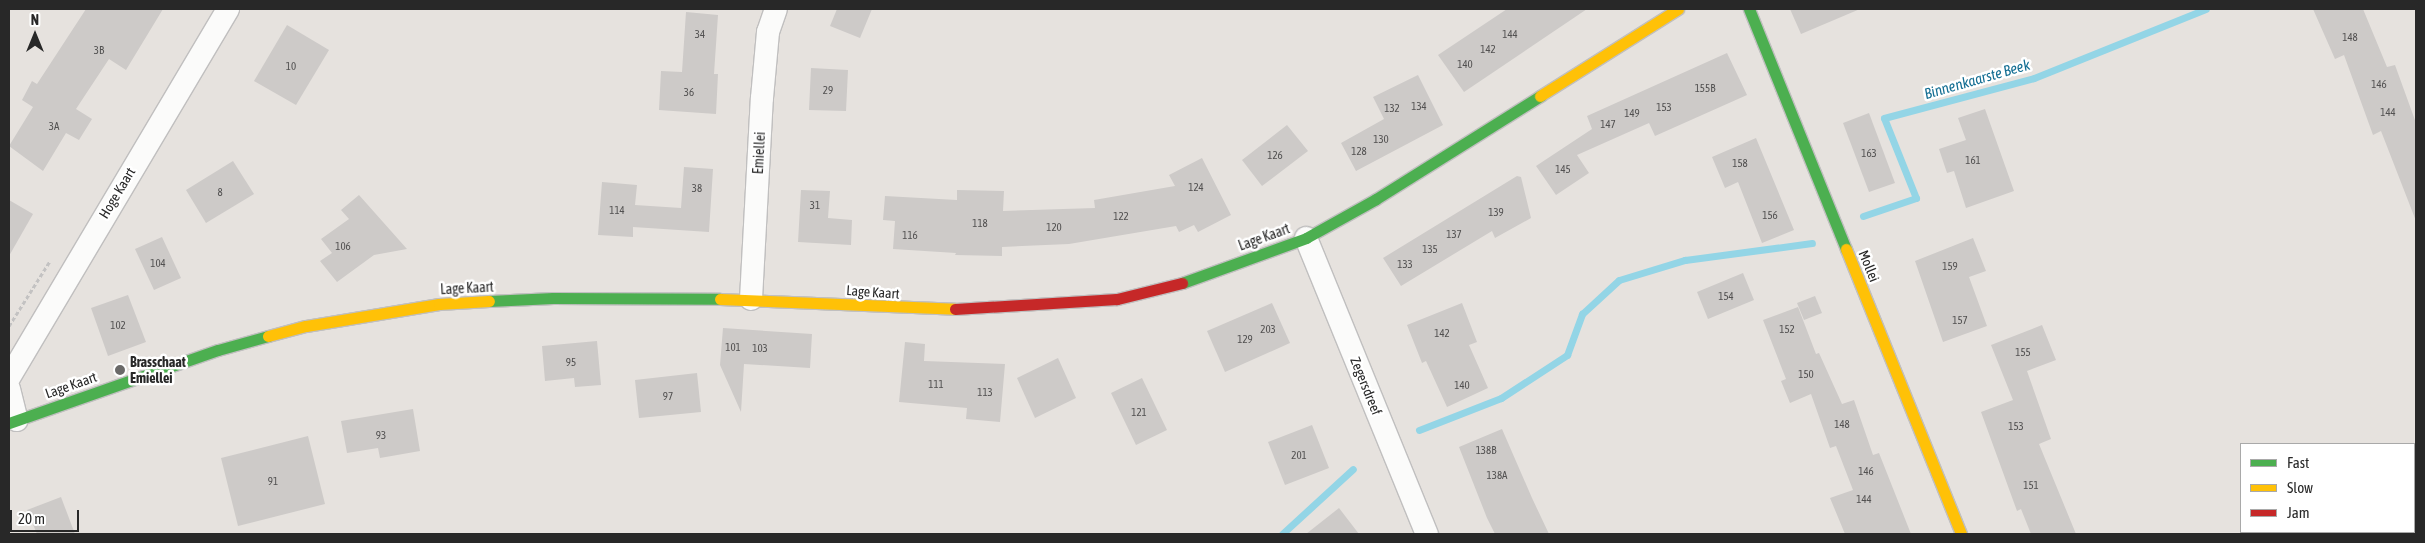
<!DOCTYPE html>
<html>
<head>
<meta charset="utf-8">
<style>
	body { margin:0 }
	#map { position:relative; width:2425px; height:543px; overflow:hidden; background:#e6e2de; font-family:"Asap Condensed",sans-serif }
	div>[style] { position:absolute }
	.stream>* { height:7px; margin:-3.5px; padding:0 3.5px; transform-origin:3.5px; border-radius:3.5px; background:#93d5e6 }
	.building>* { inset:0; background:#cdcac8 }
	.path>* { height:3px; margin-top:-1.5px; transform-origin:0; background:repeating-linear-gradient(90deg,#c3c2c2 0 4px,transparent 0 6.5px) }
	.roads { filter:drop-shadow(1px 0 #c0bfbf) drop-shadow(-1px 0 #c0bfbf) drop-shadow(0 1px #c0bfbf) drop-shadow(0 -1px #c0bfbf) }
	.street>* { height:22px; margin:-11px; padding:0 11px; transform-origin:11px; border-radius:11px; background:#fbfbfa }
	.fast>* { height:11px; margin:-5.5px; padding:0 5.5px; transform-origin:5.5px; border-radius:5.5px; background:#4caf50 }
	.slow>* { height:11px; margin:-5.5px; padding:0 5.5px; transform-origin:5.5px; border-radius:5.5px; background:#ffc107 }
	.jam>* { height:11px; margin:-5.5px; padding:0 5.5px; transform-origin:5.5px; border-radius:5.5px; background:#c62828 }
	.dots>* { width:14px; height:14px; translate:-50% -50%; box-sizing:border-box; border:2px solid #fff; border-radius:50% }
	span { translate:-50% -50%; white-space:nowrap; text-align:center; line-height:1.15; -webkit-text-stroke:5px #fff; paint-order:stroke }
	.number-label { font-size:11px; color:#525151 }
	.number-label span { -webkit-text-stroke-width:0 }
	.street-label { font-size:14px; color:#282828 }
	.poi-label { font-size:14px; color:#282828; font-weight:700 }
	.left { translate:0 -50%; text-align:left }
	.water-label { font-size:15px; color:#126d92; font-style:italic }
	.frame { position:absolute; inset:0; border:10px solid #282828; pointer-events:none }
	.legend { position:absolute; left:2240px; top:443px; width:175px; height:90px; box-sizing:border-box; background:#fff; border:1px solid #a9a9a9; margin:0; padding:6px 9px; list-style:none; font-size:15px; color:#282828 }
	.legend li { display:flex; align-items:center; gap:10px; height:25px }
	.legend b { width:25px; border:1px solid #a9a9a9 }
	.north { position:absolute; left:10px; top:10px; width:50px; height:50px; -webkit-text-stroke:4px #fff; paint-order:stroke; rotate:0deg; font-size:14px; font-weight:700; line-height:20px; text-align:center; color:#282828 }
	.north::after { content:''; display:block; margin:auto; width:18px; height:22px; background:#282828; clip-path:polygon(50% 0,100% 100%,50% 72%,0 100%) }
	.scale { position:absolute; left:10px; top:510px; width:69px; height:22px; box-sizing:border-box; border:2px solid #282828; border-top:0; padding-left:6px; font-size:15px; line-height:18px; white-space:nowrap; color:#282828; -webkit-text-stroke:4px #fff; paint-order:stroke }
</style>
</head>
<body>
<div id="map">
	<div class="stream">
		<i style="left:1863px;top:216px;width:56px;rotate:-18.8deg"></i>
		<i style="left:1916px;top:198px;width:86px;rotate:-111.8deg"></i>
		<i style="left:1884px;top:118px;width:155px;rotate:-14.9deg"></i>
		<i style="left:2034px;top:78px;width:185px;rotate:-21.9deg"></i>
		<i style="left:1419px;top:430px;width:88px;rotate:-21.3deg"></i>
		<i style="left:1501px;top:398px;width:79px;rotate:-33.1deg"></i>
		<i style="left:1567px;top:355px;width:44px;rotate:-69.9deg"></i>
		<i style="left:1582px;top:314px;width:50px;rotate:-42.6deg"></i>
		<i style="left:1619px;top:280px;width:69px;rotate:-16.9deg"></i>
		<i style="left:1685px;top:260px;width:128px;rotate:-7.6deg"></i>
		<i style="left:1282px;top:534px;width:96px;rotate:-42.5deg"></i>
	</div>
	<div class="building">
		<i style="clip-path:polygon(86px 9px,163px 9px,126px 70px,109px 59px,76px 109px,92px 119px,79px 140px,66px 133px,43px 171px,9px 146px,33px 107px,22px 100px,32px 81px,37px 84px)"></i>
		<i style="clip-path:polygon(837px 9px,872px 9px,860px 38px,830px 26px)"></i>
		<i style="clip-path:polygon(1507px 9px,1587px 9px,1464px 92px,1438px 55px)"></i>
		<i style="clip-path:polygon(1790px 9px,1860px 9px,1801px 34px)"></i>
		<i style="clip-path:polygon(2313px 9px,2363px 9px,2387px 67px,2395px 65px,2416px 123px,2416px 221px,2381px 131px,2373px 135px,2344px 55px,2335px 59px)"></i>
		<i style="clip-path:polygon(686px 12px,718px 15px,714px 74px,718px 74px,716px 114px,659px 110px,661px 71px,682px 72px)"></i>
		<i style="clip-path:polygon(287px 25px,329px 50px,296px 105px,254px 81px)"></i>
		<i style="clip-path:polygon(1727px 53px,1747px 95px,1655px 136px,1649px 123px,1577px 155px,1589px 173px,1556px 195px,1536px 166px,1592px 129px,1587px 116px)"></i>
		<i style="clip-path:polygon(811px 68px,848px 70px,846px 111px,809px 110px)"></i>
		<i style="clip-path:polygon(1418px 75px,1443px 125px,1356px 171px,1341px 143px,1384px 119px,1373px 97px)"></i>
		<i style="clip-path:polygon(1985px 109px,2014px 191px,1966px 208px,1954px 171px,1947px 173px,1939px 149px,1966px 140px,1958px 118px)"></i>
		<i style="clip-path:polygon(1869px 113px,1895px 183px,1869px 192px,1843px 123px)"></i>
		<i style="clip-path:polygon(1287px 125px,1308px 151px,1262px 186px,1242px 160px)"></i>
		<i style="clip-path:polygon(1756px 138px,1794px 230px,1762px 243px,1738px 182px,1725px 188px,1712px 157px)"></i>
		<i style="clip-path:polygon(1202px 158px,1231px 215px,1198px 232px,1194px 225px,1179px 232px,1176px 226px,1069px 244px,1002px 247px,1002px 256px,955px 255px,956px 253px,893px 249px,895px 221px,883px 220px,885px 196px,957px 200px,957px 190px,1004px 191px,1003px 211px,1095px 208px,1094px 200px,1175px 186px,1169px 175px)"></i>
		<i style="clip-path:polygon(233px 161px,254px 194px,206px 223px,186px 190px)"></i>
		<i style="clip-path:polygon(684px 167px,713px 169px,709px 232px,633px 227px,633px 237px,598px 235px,602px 182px,637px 185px,635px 205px,681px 208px)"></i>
		<i style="clip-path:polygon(1517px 176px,1521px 177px,1531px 218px,1495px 238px,1492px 231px,1401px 286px,1383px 258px)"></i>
		<i style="clip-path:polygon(801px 190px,830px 191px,828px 218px,852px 220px,851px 245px,798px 242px)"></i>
		<i style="clip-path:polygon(359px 195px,407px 249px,374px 255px,337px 282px,320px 261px,332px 253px,321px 239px,349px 219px,341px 210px)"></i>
		<i style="clip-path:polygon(9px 200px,33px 214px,9px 256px)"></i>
		<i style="clip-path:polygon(162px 237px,181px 278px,154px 290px,135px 249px)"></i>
		<i style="clip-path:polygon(1973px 238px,1986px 271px,1969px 277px,1987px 326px,1943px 342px,1915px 261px)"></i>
		<i style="clip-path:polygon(1743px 273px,1754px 300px,1708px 319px,1697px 292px)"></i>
		<i style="clip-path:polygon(128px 295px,146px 342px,108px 356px,91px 308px)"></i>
		<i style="clip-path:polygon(1815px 296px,1822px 313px,1804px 320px,1797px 303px)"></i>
		<i style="clip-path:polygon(1272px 303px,1290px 343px,1225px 372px,1207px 331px)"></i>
		<i style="clip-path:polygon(1462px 303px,1477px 342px,1469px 345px,1488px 388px,1447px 407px,1426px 361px,1422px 363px,1407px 325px)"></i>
		<i style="clip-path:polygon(1798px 307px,1816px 354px,1819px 353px,1842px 404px,1854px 400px,1873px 455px,1879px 453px,1911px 534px,1845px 534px,1830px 498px,1853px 490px,1836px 446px,1830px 448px,1811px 394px,1790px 403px,1781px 381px,1786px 379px,1763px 320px)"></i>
		<i style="clip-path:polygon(2042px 325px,2056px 360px,2027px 371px,2051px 439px,2039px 444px,2076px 534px,2031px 534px,2021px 509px,2017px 511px,1981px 412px,2013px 400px,1991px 345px)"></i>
		<i style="clip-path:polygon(723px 328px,812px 334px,810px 368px,744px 364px,741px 412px,720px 365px)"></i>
		<i style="clip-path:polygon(597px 341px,601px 385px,575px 387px,574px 378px,545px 381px,542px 346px)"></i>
		<i style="clip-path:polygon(905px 342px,925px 344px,924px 361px,1005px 364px,1000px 422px,966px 419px,967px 408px,899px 402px)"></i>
		<i style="clip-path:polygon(1058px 358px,1076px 398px,1035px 418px,1017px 378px)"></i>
		<i style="clip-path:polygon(697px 373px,701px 412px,639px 418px,635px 380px)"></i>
		<i style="clip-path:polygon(1142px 378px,1167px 430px,1136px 445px,1111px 393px)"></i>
		<i style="clip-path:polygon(413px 409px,420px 451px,380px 458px,378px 448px,347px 453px,341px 421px)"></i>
		<i style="clip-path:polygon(1312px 425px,1329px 468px,1285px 485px,1268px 442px)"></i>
		<i style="clip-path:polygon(1502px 429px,1532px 498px,1549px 534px,1495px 534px,1487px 518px,1459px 447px)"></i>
		<i style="clip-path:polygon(308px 436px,325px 504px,238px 526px,221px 458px)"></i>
		<i style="clip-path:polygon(61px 497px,75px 534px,37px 534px,27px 510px)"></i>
		<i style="clip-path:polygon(1339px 508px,1359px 534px,1306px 534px)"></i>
	</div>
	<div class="path">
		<i style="left:9px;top:326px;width:77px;rotate:-57.8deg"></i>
	</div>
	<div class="roads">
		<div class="street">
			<i style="left:1306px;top:238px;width:320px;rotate:67.8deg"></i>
			<i style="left:751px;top:299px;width:201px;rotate:-86.9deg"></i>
			<i style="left:762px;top:98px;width:66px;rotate:-84.8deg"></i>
			<i style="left:768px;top:32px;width:24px;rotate:-71deg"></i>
			<i style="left:9px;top:378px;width:429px;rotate:-59.3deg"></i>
			<i style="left:9px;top:389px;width:32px;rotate:76deg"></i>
		</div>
		<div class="fast">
			<i style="left:1749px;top:9px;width:259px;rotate:68deg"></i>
			<i style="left:1182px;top:283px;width:132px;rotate:-19.9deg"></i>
			<i style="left:1306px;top:238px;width:80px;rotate:-29.1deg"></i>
			<i style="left:1376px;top:199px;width:194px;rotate:-32.1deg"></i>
			<i style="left:489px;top:301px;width:64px;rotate:-2.7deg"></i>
			<i style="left:553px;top:298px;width:167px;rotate:0.3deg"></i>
			<i style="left:9px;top:423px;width:221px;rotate:-19.3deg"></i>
			<i style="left:218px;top:350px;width:52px;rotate:-15.6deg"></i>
		</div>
		<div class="slow">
			<i style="left:1540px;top:96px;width:163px;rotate:-32.2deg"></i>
			<i style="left:1846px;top:249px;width:307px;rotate:68deg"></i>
			<i style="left:720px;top:299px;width:235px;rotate:2.4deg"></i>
			<i style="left:268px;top:336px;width:39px;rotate:-15deg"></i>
			<i style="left:306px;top:326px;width:135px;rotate:-9.4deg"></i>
			<i style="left:439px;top:304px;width:50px;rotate:-3.4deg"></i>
		</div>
		<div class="jam">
			<i style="left:955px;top:309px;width:162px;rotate:-3.5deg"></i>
			<i style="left:1117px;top:299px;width:67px;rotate:-13.8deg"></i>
		</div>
	</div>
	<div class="dots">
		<i style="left:120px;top:370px;background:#6a6968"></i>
	</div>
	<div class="number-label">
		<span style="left:700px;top:34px">34</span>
		<span style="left:1510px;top:34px">144</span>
		<span style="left:2350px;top:37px">148</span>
		<span style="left:1488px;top:49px">142</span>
		<span style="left:99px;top:50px">3B</span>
		<span style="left:1465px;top:64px">140</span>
		<span style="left:291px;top:66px">10</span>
		<span style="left:2379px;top:84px">146</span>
		<span style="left:1705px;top:88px">155B</span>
		<span style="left:828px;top:90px">29</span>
		<span style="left:689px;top:92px">36</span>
		<span style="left:1419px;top:106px">134</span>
		<span style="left:1664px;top:107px">153</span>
		<span style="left:1392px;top:108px">132</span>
		<span style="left:2388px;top:112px">144</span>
		<span style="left:1632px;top:113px">149</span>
		<span style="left:1608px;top:124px">147</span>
		<span style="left:54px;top:126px">3A</span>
		<span style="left:1381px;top:139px">130</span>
		<span style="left:1359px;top:151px">128</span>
		<span style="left:1869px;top:153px">163</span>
		<span style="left:1275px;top:155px">126</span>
		<span style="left:1973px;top:160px">161</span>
		<span style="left:1740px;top:163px">158</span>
		<span style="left:1563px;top:169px">145</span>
		<span style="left:1196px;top:187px">124</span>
		<span style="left:697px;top:188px">38</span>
		<span style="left:220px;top:192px">8</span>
		<span style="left:815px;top:205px">31</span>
		<span style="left:617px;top:210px">114</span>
		<span style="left:1496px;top:212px">139</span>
		<span style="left:1770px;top:215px">156</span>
		<span style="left:1121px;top:216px">122</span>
		<span style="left:980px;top:223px">118</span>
		<span style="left:1054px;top:227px">120</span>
		<span style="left:1454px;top:234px">137</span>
		<span style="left:910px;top:235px">116</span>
		<span style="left:343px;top:246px">106</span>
		<span style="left:1430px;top:249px">135</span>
		<span style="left:158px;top:263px">104</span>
		<span style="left:1405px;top:264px">133</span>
		<span style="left:1950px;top:266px">159</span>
		<span style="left:1726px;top:296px">154</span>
		<span style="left:1960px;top:320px">157</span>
		<span style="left:118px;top:325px">102</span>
		<span style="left:1268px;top:329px">203</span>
		<span style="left:1787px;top:329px">152</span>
		<span style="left:1442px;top:333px">142</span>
		<span style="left:1245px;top:339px">129</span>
		<span style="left:733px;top:347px">101</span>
		<span style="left:760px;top:348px">103</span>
		<span style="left:2023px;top:352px">155</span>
		<span style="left:571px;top:362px">95</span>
		<span style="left:1806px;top:374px">150</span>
		<span style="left:936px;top:384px">111</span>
		<span style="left:1462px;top:385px">140</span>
		<span style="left:985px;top:392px">113</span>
		<span style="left:668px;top:396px">97</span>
		<span style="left:1139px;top:412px">121</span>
		<span style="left:1842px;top:424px">148</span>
		<span style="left:2016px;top:426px">153</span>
		<span style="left:381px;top:435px">93</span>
		<span style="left:1486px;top:450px">138B</span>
		<span style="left:1299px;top:455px">201</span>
		<span style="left:1866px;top:471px">146</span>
		<span style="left:1497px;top:475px">138A</span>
		<span style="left:273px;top:481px">91</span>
		<span style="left:2031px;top:485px">151</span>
		<span style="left:1864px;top:499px">144</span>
	</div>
	<div class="street-label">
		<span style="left:759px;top:153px;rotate:-87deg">Emiellei</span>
		<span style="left:117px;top:193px;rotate:-59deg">Hoge Kaart</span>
		<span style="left:1264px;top:237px;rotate:-20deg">Lage Kaart</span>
		<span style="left:1869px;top:266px;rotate:68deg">Mollei</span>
		<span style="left:467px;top:288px;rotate:-3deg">Lage Kaart</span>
		<span style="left:873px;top:292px;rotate:4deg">Lage Kaart</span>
		<span style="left:71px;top:385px;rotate:-19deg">Lage Kaart</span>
		<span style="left:1366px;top:386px;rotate:68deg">Zegersdreef</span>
	</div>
	<div class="poi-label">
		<span class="left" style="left:130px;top:370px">Brasschaat<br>Emiellei</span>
	</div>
	<div class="water-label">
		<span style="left:1977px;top:79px;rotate:-16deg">Binnenkaarste Beek</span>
	</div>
	<div class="frame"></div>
	<ul class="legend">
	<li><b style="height:6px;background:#4caf50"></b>Fast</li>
	<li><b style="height:6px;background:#ffc107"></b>Slow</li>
	<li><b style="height:6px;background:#c62828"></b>Jam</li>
	</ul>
	<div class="north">N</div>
	<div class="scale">20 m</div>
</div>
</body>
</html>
